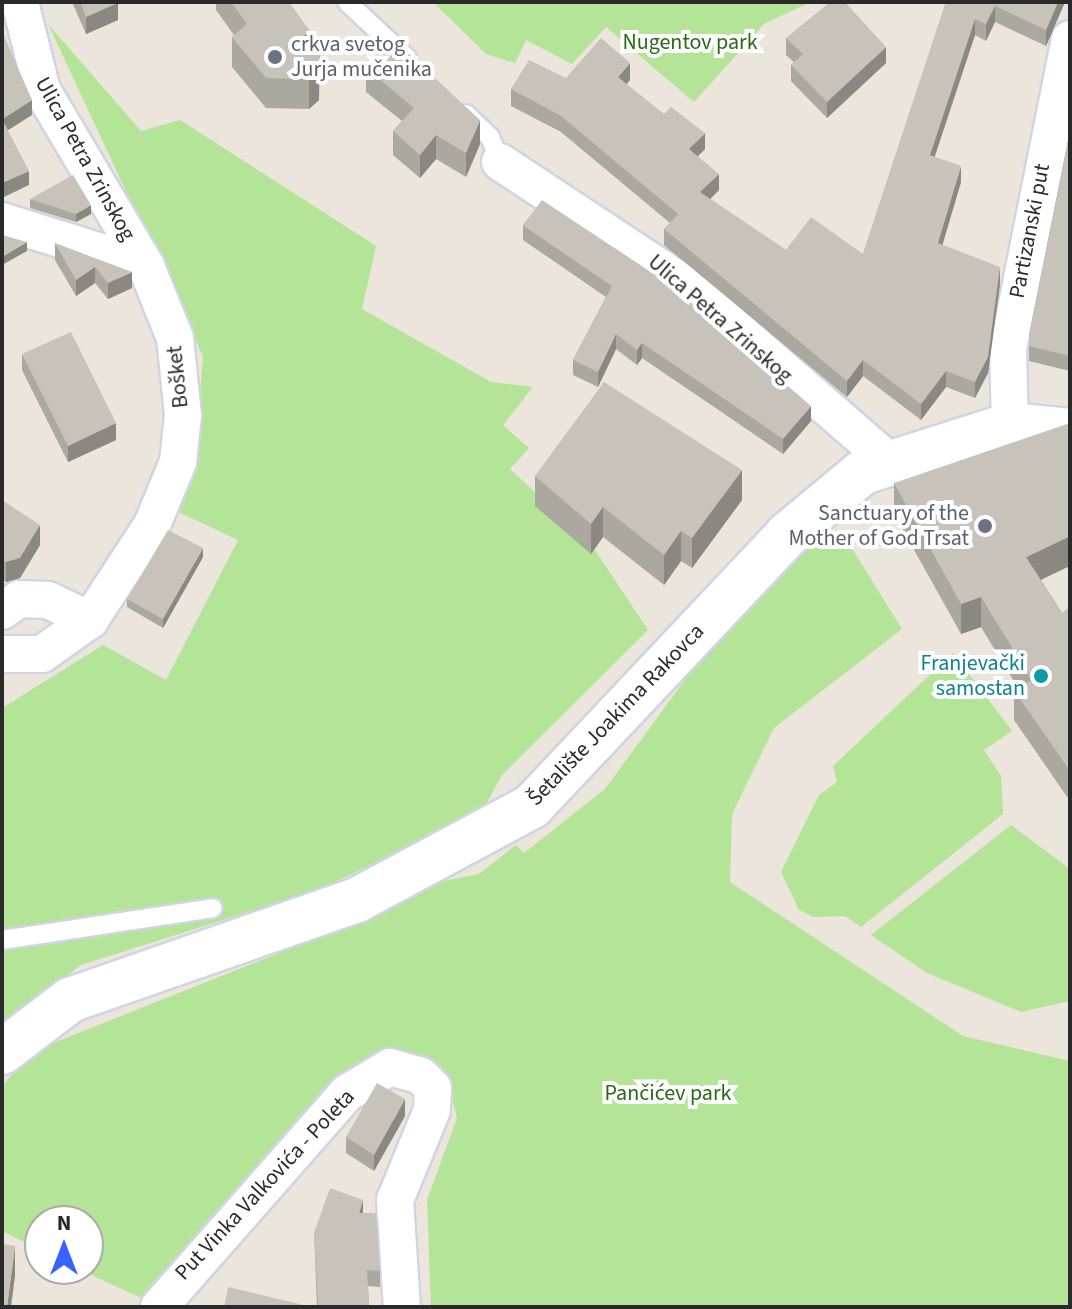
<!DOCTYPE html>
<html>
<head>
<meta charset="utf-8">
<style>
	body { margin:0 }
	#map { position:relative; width:1072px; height:1309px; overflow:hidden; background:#ece5dc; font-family:"Source Sans 3",sans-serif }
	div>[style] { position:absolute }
	.green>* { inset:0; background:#b3e497 }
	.roads { filter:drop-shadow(2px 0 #d1d5e3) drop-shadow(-2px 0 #d1d5e3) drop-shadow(0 2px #d1d5e3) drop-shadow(0 -2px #d1d5e3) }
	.lane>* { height:18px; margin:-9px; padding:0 9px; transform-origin:9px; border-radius:9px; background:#fff }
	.street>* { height:36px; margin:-18px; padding:0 18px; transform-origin:18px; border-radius:18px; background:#fff }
	.secondary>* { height:44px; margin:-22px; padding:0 22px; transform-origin:22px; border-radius:22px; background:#fff }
	.wall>* { inset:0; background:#aba8a0 }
	.shaded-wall>* { inset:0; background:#8b8882 }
	.building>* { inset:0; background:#c7c3ba }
	.dots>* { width:22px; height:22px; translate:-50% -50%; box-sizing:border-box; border:4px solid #fff; border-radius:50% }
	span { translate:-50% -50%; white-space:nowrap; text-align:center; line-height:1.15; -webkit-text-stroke:8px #fff; paint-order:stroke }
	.park-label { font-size:22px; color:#2b6919 }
	.worship-label { font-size:22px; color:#5b616d }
	.left { translate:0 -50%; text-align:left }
	.right { translate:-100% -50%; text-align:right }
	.street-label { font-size:22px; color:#2a2a2a }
	.culture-label { font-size:22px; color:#0d838f }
	.frame { position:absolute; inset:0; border:4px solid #2a2a2a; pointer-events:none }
	.north { position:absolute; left:24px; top:1205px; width:80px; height:80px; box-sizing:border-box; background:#fff; border:2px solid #aaa; border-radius:50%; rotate:0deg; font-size:22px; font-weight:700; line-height:32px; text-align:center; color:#2a2a2a }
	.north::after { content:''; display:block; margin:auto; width:28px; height:36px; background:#3862fd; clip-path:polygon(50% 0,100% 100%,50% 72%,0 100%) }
</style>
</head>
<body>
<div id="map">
	<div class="green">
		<i style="clip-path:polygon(433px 2px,811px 2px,764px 24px,694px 102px,606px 27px,572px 64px,526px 40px,515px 63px,486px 54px)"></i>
		<i style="clip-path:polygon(48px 24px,141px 131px,180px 120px,376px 246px,362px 309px,491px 382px,533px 387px,503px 425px,529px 448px,510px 469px,591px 544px,648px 630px,502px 775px,483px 810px,321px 889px,81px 965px,2px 1024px,2px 708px,103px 645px,166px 680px,238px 540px,176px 511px,193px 481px,203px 356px)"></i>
		<i style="clip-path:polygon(811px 537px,853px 550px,902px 629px,774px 728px,732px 814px,730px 882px,963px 1036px,1070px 1061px,1070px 1307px,431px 1307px,427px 1200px,457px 1118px,445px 1070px,426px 1056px,389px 1056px,150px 1302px,78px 1269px,88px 1269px,88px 1221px,40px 1221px,40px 1250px,2px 1231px,2px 1087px,28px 1053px,277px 954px,424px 885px,479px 874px,516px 845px,524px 853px,605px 789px,712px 643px)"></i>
		<i style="clip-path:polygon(953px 653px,1012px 731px,984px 750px,1001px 776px,1003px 814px,861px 927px,845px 916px,813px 917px,799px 910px,781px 872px,819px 795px,837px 782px,833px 766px)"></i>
		<i style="clip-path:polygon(1011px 825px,1070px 869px,1070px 1001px,1021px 1012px,927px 973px,871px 935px)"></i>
	</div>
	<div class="roads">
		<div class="lane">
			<i style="left:347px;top:2px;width:82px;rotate:43deg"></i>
			<i style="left:466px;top:114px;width:33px;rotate:44deg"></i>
			<i style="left:490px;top:137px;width:27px;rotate:68deg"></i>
			<i style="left:2px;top:940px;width:213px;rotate:-8.6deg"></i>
		</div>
		<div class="street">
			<i style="left:500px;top:162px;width:222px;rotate:33.4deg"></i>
			<i style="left:685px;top:284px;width:273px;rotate:41deg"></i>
			<i style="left:2px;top:221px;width:151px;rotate:17.4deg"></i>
			<i style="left:1010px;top:425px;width:76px;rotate:-91.5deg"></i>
			<i style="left:1008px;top:349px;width:316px;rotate:-78.7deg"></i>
			<i style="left:2px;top:611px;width:21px;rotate:-35deg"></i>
			<i style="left:19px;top:599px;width:29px;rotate:2deg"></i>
			<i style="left:48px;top:600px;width:47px;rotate:25.5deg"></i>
			<i style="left:2px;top:654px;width:40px"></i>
			<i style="left:42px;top:654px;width:59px;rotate:-35.3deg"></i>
			<i style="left:90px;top:620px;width:113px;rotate:-56.9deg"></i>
			<i style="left:152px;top:525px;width:68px;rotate:-67.6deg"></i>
			<i style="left:178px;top:462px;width:47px;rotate:-83.9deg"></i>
			<i style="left:183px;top:415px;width:77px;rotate:-95.9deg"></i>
			<i style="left:175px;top:338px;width:78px;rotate:-111.9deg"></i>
			<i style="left:146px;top:266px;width:204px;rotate:-120.6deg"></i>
			<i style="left:42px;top:90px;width:91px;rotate:-104deg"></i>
			<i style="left:159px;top:1307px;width:285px;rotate:-48.7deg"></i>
			<i style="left:347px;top:1093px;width:50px;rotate:-31.2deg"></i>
			<i style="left:390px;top:1067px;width:32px;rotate:16deg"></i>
			<i style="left:421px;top:1076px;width:17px;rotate:45deg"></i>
			<i style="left:433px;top:1088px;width:22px;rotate:93deg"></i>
			<i style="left:432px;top:1110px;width:97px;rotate:112.3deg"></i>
			<i style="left:395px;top:1200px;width:107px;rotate:86.3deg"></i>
		</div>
		<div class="secondary">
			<i style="left:2px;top:1052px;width:86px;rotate:-37.4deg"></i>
			<i style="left:70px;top:1000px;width:304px;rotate:-19.2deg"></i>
			<i style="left:357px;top:900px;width:199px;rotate:-28.2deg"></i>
			<i style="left:532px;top:806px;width:372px;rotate:-46.7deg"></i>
			<i style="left:787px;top:535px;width:99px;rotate:-39.7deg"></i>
			<i style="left:863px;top:472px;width:154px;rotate:-17.7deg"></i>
			<i style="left:1010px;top:425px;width:60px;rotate:5.7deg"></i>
		</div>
	</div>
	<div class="wall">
		<i style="clip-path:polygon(72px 2px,118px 2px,118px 20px,86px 34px)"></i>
		<i style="clip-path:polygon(216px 2px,289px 2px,310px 42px,319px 100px,309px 109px,266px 108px,232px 67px,232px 37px,234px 35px,216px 10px)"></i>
		<i style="clip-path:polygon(946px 2px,1065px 2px,1046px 46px,995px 22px,986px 41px,975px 35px,934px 157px,961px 182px,942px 245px,1000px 284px,988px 373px,975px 398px,946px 387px,921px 420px,863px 376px,847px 397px,664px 245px,664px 229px,670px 223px,561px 132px,511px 106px,511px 89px,566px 78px,630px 80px,626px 84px,705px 149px,698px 156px,719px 190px,710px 199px,786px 250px,863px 254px)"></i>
		<i style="clip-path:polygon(786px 38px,886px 63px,827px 118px,791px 81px,791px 65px,794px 62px,786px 55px)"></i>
		<i style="clip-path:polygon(366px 68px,480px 144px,466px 177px,436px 159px,420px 178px,393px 155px,393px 131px,402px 121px,366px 92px)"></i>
		<i style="clip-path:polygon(1070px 131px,1070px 371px,1029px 361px,1029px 335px)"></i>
		<i style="clip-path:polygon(30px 199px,91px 214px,76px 222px,30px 208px)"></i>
		<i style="clip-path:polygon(523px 225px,811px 421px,783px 454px,642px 358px,637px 365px,616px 349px,598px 387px,573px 375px,573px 360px,606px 297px,523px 240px)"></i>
		<i style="clip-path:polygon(55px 243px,132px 288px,108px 299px,95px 283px,76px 296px,55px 260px)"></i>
		<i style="clip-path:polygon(22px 354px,116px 440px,68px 462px,22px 370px)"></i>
		<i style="clip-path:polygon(535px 476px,742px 500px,692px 568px,681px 561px,664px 585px,603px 537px,591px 554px,535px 506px)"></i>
		<i style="clip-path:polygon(894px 483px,1041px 580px,1062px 613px,1070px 607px,1070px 801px,1014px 720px,1014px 690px,1018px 688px,981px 627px,961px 634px,894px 514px)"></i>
		<i style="clip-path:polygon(2px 500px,40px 545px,20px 578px,6px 582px,2px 579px)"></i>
		<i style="clip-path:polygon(203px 557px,163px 628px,127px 607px,127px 599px)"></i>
		<i style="clip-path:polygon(405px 1116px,374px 1171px,346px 1153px,346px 1137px)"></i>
		<i style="clip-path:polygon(363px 1213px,380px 1271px,380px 1287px,368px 1286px,369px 1307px,317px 1307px,314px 1233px)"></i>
	</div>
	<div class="shaded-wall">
		<i style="clip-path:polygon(1058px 2px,1065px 2px,1046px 46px,1046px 30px)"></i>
		<i style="clip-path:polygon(118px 3px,118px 20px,86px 34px,86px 17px)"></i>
		<i style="clip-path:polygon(995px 6px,995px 22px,986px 41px,986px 24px)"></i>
		<i style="clip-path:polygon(975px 19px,975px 35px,930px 171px,930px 155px)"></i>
		<i style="clip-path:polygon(310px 31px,310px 61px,304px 36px)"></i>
		<i style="clip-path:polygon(886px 47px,886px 63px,827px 118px,827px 102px)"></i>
		<i style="clip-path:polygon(320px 54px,319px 100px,309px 109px,309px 79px)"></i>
		<i style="clip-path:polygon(630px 63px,630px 80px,618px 94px,618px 77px)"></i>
		<i style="clip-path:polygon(32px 100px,32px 115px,2px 134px,2px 119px)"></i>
		<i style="clip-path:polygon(480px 120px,480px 144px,466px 177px,466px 153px)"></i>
		<i style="clip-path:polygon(705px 133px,705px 149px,689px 165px,689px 149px)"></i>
		<i style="clip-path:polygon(436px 135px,436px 159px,420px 178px,420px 155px)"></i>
		<i style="clip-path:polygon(961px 166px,961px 182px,938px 260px,938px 243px)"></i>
		<i style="clip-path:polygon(29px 171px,29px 185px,2px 198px,2px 183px)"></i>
		<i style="clip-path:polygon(719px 174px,719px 190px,700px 209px,700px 192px)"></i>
		<i style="clip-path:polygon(91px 205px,91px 214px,76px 222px,76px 214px)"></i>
		<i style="clip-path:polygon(27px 242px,27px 251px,2px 265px,2px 257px)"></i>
		<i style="clip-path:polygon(95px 267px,95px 283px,76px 296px,76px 280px)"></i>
		<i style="clip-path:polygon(1000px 267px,1000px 284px,988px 373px,975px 398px,975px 382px)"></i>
		<i style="clip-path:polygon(132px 272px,132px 288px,108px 299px,108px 283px)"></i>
		<i style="clip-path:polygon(616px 334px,616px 349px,598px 387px,598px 372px)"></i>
		<i style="clip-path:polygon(642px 343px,642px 358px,637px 365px,637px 350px)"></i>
		<i style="clip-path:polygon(863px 360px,863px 376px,847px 397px,847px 381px)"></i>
		<i style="clip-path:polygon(946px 371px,946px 387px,921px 420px,921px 404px)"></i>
		<i style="clip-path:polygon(811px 406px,811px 421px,783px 454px,783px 439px)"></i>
		<i style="clip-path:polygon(116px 423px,116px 440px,68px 462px,68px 446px)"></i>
		<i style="clip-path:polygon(742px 470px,742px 500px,692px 568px,692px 538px)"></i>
		<i style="clip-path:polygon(603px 507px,603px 537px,591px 554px,591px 524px)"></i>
		<i style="clip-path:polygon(40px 525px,40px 545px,20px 578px,6px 582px,6px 562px)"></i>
		<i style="clip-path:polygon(681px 531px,681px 561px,664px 585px,664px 555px)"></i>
		<i style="clip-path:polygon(1070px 536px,1070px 566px,1026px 587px,1026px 557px)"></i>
		<i style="clip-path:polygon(203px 548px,203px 557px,163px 628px,163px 619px)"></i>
		<i style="clip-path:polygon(981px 597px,981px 627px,961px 634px,961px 604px)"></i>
		<i style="clip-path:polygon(405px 1099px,405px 1116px,374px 1171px,374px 1155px)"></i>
		<i style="clip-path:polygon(363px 1200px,363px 1216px,359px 1213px)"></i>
		<i style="clip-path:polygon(15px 1246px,15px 1276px,11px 1307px,7px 1307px)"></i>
	</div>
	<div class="building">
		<i style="clip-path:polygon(80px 2px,118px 2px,118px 3px,86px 17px)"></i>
		<i style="clip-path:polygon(231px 2px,289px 2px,310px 31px,304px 36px,320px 54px,319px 70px,309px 79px,266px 78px,232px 37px,247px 24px)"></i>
		<i style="clip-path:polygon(830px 2px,845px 2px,886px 47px,827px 102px,791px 65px,803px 54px,786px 38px)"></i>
		<i style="clip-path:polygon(946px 2px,1058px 2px,1046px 30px,995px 6px,986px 24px,975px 19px,930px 155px,961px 166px,938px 243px,1000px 267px,988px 357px,975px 382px,946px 371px,921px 404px,863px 360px,847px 381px,664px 229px,678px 214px,561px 116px,511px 89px,529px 60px,566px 78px,601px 38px,630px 63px,618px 77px,664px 114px,671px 107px,705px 133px,689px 149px,719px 174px,700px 192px,786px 250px,811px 217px,863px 254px)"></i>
		<i style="clip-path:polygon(2px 27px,2px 31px,32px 100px,2px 119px,29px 171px,2px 183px)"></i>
		<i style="clip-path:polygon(391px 37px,480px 120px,466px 153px,436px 135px,420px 155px,393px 131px,414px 108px,366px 68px)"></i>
		<i style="clip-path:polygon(1070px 131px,1070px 356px,1029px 346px,1029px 335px)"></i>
		<i style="clip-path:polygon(73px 175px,91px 205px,76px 214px,30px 199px)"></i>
		<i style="clip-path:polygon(542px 200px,672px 286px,811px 406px,783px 439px,642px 343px,637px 350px,616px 334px,598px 372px,573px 360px,612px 286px,523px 225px)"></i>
		<i style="clip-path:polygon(2px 235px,27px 242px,2px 257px)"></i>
		<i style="clip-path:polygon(55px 243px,132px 272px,108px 283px,95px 267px,76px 280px)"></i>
		<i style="clip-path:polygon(71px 332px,116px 423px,68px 446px,22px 354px)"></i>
		<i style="clip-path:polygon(604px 382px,742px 470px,692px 538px,681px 531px,664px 555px,603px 507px,591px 524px,535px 476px)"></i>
		<i style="clip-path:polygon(1070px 423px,1070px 536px,1026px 557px,1062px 613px,1070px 607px,1070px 771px,1014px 690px,1032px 680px,981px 597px,961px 604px,894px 483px)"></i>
		<i style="clip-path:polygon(2px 500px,40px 525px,20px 558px,6px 562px,2px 559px)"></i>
		<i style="clip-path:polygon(168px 530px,203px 548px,163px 619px,127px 599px)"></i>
		<i style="clip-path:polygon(377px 1083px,405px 1099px,374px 1155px,346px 1137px)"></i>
		<i style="clip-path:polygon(330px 1188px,363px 1200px,359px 1213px,376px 1213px,380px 1271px,367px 1270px,369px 1307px,318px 1307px,314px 1233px)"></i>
		<i style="clip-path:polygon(2px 1244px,15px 1246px,7px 1307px,2px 1307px)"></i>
		<i style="clip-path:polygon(228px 1287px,312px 1307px,224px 1307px)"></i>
	</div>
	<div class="dots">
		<i style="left:275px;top:57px;background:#6b7280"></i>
		<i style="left:985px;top:526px;background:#6b7280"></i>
		<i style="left:1041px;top:676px;background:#0f9aa8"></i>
	</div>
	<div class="park-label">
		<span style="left:690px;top:43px">Nugentov park</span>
		<span style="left:668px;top:1094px">Pančićev park</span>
	</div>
	<div class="worship-label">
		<span class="left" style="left:291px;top:57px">crkva svetog<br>Jurja mučenika</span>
		<span class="right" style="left:969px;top:526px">Sanctuary of the<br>Mother of God Trsat</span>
	</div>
	<div class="street-label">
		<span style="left:85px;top:159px;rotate:61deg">Ulica Petra Zrinskog</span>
		<span style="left:1030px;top:231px;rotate:-79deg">Partizanski put</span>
		<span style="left:720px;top:319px;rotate:41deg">Ulica Petra Zrinskog</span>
		<span style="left:178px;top:377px;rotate:-96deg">Bošket</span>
		<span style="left:616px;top:715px;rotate:-46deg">Šetalište Joakima Rakovca</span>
		<span style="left:265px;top:1185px;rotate:-47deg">Put Vinka Valkovića - Poleta</span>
	</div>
	<div class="culture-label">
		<span class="right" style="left:1025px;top:676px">Franjevački<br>samostan</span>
	</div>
	<div class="frame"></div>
	<div class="north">N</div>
</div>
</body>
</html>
